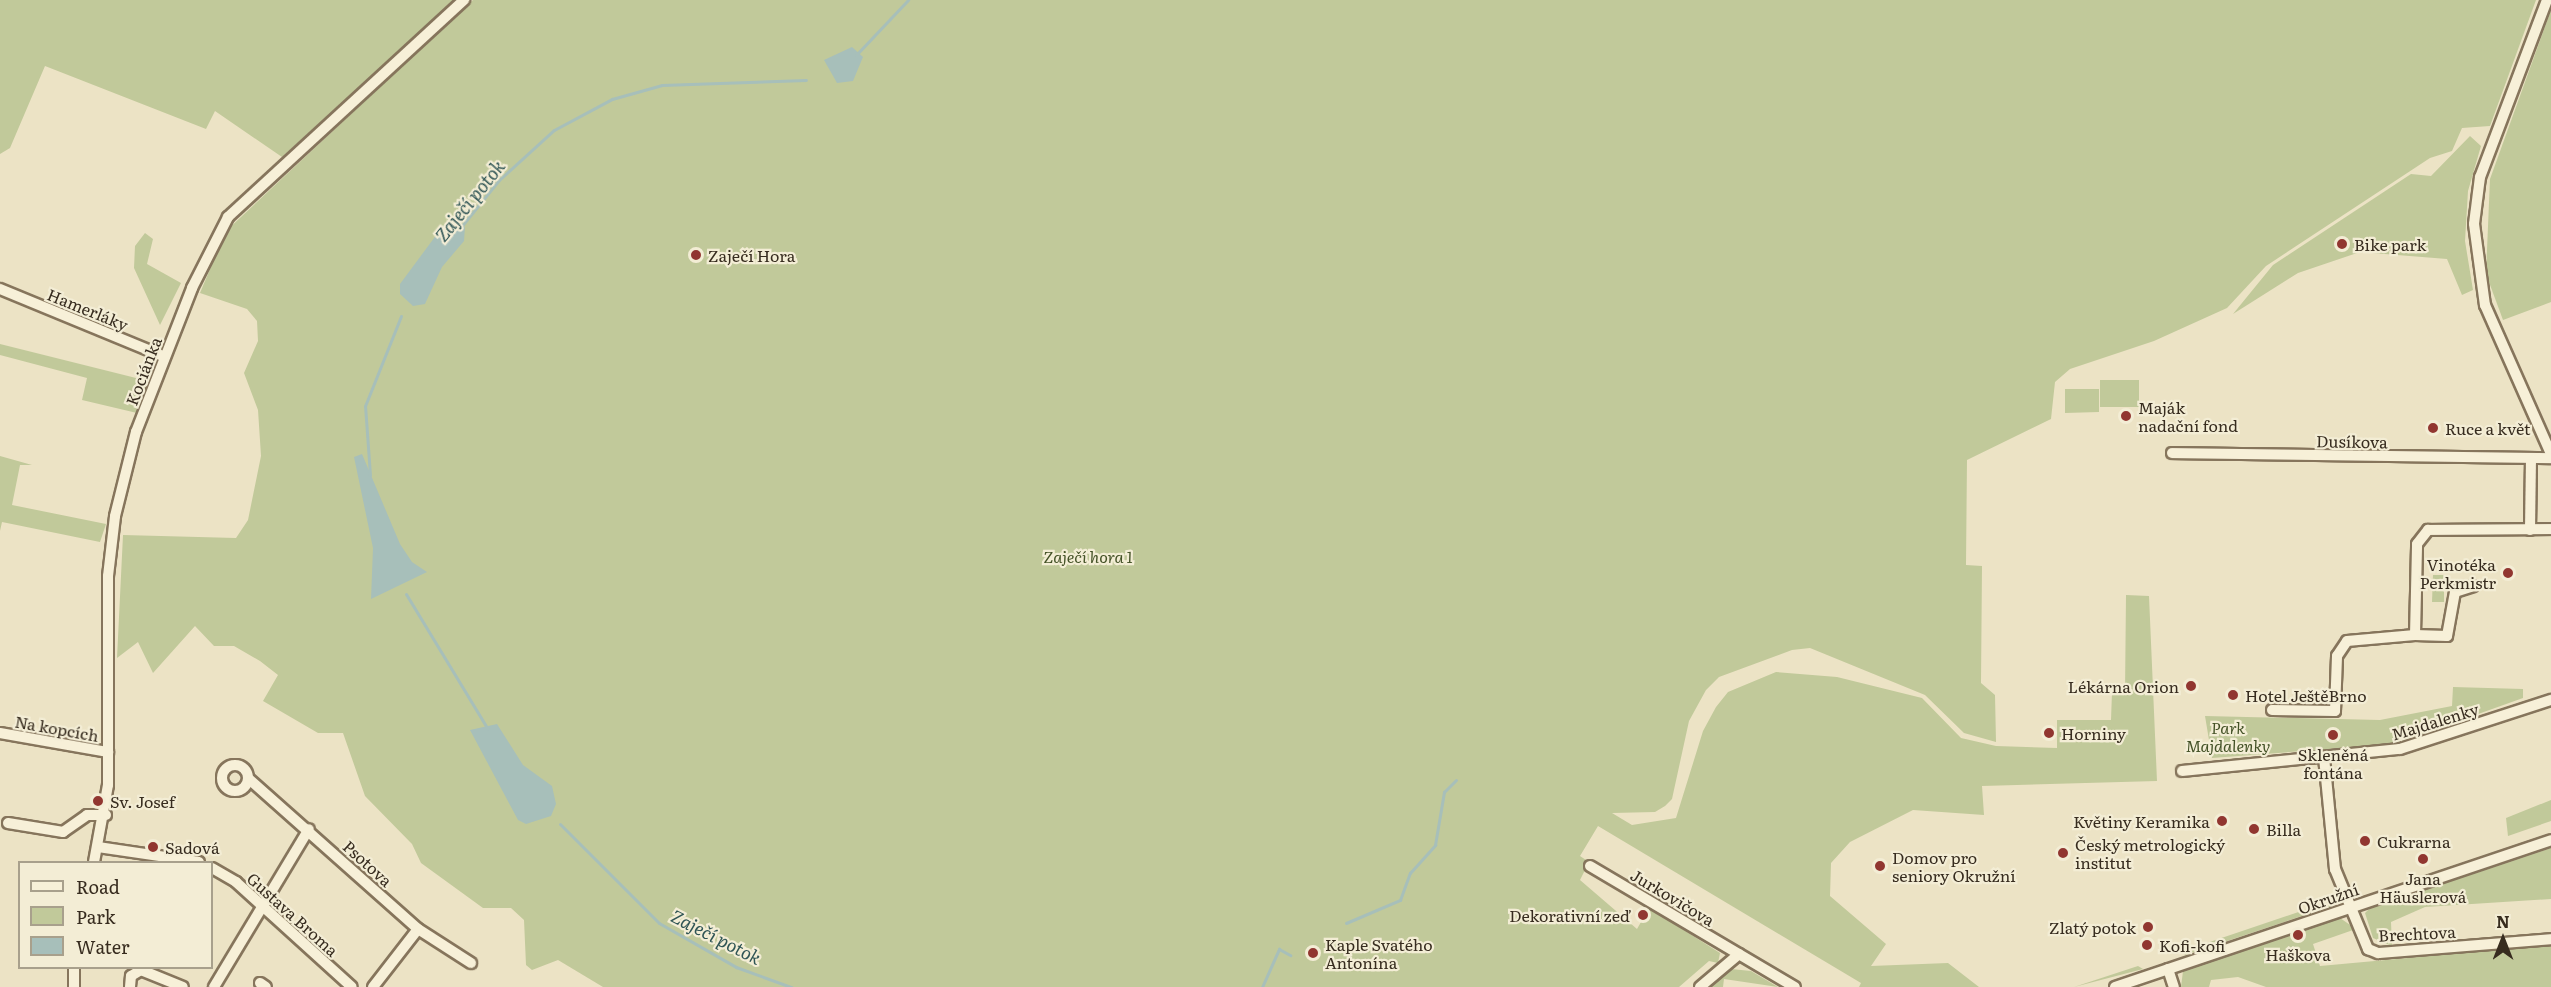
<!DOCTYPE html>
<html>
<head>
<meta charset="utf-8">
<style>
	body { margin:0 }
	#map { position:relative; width:2551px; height:987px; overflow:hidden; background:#ece3c5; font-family:Literata,serif }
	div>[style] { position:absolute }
	.green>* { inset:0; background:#c1c99a }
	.water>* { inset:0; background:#a7bfba }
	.stream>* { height:3px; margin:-1.5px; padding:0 1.5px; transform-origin:1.5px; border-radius:1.5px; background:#a7bfba }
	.roads { filter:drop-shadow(2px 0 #86755c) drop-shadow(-2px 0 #86755c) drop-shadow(0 2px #86755c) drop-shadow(0 -2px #86755c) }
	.minor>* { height:10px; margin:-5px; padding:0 5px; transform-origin:5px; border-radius:5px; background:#f7f0d8 }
	.minor>.ring { margin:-5px; padding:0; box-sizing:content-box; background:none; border:10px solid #f7f0d8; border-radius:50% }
	.dots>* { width:16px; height:16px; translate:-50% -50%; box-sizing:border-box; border:3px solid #f3edd5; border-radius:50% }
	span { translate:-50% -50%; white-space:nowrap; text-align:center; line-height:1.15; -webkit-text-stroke:4.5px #f3edd5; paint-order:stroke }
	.poi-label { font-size:16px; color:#372c1f }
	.left { translate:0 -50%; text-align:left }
	.right { translate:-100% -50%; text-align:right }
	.street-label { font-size:16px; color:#372c1f }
	.park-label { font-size:16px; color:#445227; font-style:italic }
	.water-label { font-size:18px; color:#305555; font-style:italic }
	.legend { position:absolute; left:18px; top:861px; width:195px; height:108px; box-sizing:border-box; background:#f3edd5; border:2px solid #a8a08c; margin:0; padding:8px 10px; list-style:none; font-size:18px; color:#372c1f }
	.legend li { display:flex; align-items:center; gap:12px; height:30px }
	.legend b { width:30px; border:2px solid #a8a08c }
	.north { position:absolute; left:2473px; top:909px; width:60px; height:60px; -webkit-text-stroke:4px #f3edd5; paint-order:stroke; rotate:0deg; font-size:16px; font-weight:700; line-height:24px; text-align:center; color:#372c1f }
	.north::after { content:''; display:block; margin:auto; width:21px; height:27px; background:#372c1f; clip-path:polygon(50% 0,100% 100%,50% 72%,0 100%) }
</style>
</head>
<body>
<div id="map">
	<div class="green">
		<i style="clip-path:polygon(0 0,455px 0,282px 157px,215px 111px,206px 129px,45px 66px,10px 148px,0 154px)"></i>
		<i style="clip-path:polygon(473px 0,2536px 0,2490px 126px,2462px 128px,2452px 151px,2430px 158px,2266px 266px,2227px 308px,2154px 341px,2070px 369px,2055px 382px,2051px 419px,1967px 460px,1966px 565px,1982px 566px,1981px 683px,1995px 695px,1996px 742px,1964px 733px,1925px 695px,1810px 648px,1792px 650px,1719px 677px,1706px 690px,1689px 721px,1672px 799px,1665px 806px,1655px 812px,1612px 813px,1632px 825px,1676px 818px,1703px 731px,1716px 707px,1728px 692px,1776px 672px,1837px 677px,1922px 698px,1961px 738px,1996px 746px,2057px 748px,2057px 720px,2111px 720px,2112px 692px,2125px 692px,2126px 595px,2149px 596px,2157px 781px,1982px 786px,1984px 815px,1913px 810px,1850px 842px,1831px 863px,1830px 896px,1886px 944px,1871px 966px,1948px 963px,1979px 987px,1859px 987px,1861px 983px,1598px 826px,1580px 856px,1589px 862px,1580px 880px,1637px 929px,1649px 908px,1720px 953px,1718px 963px,1709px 961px,1679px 987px,603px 987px,558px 960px,532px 970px,526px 965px,524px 920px,511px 908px,483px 908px,421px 863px,412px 844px,365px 796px,343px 733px,318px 733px,263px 701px,278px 675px,260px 661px,234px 646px,214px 646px,195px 626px,153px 673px,138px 642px,117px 658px,123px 535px,236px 538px,248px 520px,261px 456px,258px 410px,244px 373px,258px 341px,257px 321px,247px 309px,200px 293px,226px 231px)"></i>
		<i style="clip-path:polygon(2551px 10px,2551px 302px,2503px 320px,2486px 274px,2490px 179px)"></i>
		<i style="clip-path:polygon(2470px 136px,2481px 146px,2468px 191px,2465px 241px,2473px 290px,2462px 295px,2447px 259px,2360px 252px,2298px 273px,2233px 314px,2273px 265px,2411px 174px,2431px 176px)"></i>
		<i style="clip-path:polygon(145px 233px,153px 239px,147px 264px,181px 283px,160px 325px,134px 268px,135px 246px)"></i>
		<i style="clip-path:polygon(0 344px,148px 381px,137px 413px,82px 400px,87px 378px,0 355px)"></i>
		<i style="clip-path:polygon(2100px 380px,2139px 380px,2139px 407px,2100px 407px)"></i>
		<i style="clip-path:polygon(2065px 389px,2099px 389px,2099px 412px,2065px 413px)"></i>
		<i style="clip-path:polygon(0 456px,32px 465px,20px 465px,12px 505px,106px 524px,100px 542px,2px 522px,0 531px)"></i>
		<i style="clip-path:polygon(2433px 575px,2444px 575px,2444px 602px,2432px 602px)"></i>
		<i style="clip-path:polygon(2453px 687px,2523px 689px,2523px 698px,2394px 744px,2212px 758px,2205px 716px,2380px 720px,2452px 706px)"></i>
		<i style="clip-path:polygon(2551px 800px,2551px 821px,2508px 836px,2506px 818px)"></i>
		<i style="clip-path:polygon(2551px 848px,2551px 899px,2425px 907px,2391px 922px,2392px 946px,2373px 938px,2365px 913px,2370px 908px)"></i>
		<i style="clip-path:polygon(2331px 901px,2332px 906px,2185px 955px,2183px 951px)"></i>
		<i style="clip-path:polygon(2340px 918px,2356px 929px,2313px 944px,2320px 966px,2551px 945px,2551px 987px,2266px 987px,2238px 977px,2211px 980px,2209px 987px,2181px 987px,2183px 971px)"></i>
		<i style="clip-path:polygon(2138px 966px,2143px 969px,2074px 987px)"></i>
		<i style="clip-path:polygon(1731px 969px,1751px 971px,1778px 987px,1724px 979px,1723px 987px,1710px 987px)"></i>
	</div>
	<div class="water">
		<i style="clip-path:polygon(852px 47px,863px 57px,853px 81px,837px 83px,824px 60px)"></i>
		<i style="clip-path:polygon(454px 222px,465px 227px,464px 241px,442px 267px,425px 304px,413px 306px,400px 294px,400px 284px,443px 226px)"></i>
		<i style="clip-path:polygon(362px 454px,400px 544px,412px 562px,427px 572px,371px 599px,373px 548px,354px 457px)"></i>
		<i style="clip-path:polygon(497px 724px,523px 765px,552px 786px,556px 804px,551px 816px,526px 824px,518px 820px,470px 730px)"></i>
	</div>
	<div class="stream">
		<i style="left:856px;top:55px;width:76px;rotate:-46.6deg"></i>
		<i style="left:460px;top:228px;width:62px;rotate:-50.9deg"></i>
		<i style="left:499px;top:180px;width:74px;rotate:-42.3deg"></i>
		<i style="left:554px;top:130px;width:66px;rotate:-28.1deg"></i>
		<i style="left:612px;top:99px;width:52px;rotate:-15.6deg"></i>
		<i style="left:662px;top:85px;width:144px;rotate:-2deg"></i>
		<i style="left:370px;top:475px;width:69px;rotate:-94.1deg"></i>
		<i style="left:365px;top:406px;width:97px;rotate:-68.2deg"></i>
		<i style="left:406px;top:594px;width:157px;rotate:58.8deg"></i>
		<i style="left:560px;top:824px;width:140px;rotate:45deg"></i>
		<i style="left:659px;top:923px;width:89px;rotate:29.7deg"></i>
		<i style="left:736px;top:967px;width:59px;rotate:20deg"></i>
		<i style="left:1346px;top:923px;width:59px;rotate:-23.1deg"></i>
		<i style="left:1400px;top:900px;width:29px;rotate:-70deg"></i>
		<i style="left:1410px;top:873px;width:38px;rotate:-48deg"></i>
		<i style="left:1435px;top:845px;width:54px;rotate:-80.4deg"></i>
		<i style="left:1444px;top:792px;width:17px;rotate:-45deg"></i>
		<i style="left:1262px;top:987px;width:42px;rotate:-65.9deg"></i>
		<i style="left:1279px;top:949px;width:13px;rotate:29deg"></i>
	</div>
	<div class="roads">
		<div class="minor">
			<i style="left:2547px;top:0;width:189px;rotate:110.7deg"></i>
			<i style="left:2480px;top:177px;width:47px;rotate:97.3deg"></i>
			<i style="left:2474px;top:224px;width:82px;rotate:82.3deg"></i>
			<i style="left:2485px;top:305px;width:163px;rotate:66.1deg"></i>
			<i style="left:0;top:289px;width:178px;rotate:22.4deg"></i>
			<i style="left:2172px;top:453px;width:379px;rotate:0.8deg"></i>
			<i style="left:2530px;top:530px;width:71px;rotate:-89.2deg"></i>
			<i style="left:2415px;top:635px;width:32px;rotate:2deg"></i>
			<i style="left:2447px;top:636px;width:45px;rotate:-79.7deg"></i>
			<i style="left:2455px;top:592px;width:19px;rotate:-18deg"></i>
			<i style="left:2272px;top:710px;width:63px;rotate:0.9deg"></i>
			<i style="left:2335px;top:711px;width:55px;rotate:-87.9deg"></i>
			<i style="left:2337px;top:656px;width:18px;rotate:-56deg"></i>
			<i style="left:2347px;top:641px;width:68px;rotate:-5deg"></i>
			<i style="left:2415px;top:635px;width:91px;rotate:-88.7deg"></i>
			<i style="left:2417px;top:544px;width:18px;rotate:-52deg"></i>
			<i style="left:2428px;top:530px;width:123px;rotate:-0.5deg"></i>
			<i style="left:0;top:733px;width:110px;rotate:10deg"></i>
			<i style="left:2324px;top:757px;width:113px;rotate:84.4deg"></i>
			<i style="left:2335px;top:869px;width:87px;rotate:67.6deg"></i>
			<i style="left:2368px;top:949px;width:11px;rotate:22deg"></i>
			<i style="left:2378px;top:953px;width:174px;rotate:-4.6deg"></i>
			<i class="ring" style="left:222px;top:765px;width:16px;height:16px"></i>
			<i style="left:2182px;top:771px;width:219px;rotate:-5.8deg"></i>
			<i style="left:2400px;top:749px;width:159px;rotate:-18deg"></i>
			<i style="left:249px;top:779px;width:226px;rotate:41.6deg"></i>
			<i style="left:418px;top:929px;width:63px;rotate:32.7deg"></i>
			<i style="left:8px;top:823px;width:56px;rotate:9.3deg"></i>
			<i style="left:63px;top:832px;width:29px;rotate:-35deg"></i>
			<i style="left:87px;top:815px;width:19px"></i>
			<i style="left:98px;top:847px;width:102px;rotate:8.4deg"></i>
			<i style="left:94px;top:862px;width:78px;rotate:-79.7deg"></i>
			<i style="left:108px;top:785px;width:209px;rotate:-90deg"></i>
			<i style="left:108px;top:576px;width:60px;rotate:-83.3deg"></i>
			<i style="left:115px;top:516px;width:87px;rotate:-76deg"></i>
			<i style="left:136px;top:432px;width:155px;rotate:-68.7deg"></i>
			<i style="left:192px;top:288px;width:80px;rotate:-63.1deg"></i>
			<i style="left:228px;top:217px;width:321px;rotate:-42.6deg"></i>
			<i style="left:1590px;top:866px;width:238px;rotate:30.6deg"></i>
			<i style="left:212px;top:868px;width:28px;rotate:30deg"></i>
			<i style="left:236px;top:882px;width:156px;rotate:42.2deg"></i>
			<i style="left:74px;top:968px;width:19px;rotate:90deg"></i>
			<i style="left:2168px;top:969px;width:19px;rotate:72deg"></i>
			<i style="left:260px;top:983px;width:7px;rotate:34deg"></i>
			<i style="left:130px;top:987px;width:11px;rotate:-85deg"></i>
			<i style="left:131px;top:976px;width:12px;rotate:-31deg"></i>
			<i style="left:141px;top:970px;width:45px;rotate:22deg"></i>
			<i style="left:214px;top:987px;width:184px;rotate:-59deg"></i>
			<i style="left:373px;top:987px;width:73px;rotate:-52.2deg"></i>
			<i style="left:1700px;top:987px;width:51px;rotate:-40.2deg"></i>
			<i style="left:2115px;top:987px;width:460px;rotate:-18.6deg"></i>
		</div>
	</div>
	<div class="dots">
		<i style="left:2342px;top:244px;background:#913630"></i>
		<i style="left:696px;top:255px;background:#913630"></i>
		<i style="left:2126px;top:416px;background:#913630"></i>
		<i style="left:2433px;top:428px;background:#913630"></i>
		<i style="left:2508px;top:573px;background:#913630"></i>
		<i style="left:2191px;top:686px;background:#913630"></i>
		<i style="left:2233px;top:695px;background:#913630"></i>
		<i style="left:2049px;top:733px;background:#913630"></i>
		<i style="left:2333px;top:735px;background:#913630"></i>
		<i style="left:98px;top:801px;background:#913630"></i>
		<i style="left:2222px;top:821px;background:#913630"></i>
		<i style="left:2254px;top:829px;background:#913630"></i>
		<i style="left:2365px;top:841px;background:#913630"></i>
		<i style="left:153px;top:847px;background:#913630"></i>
		<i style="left:2063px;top:853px;background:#913630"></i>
		<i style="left:2423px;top:859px;background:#913630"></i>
		<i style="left:1880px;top:866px;background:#913630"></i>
		<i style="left:1643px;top:915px;background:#913630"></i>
		<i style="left:2148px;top:927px;background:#913630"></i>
		<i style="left:2298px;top:935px;background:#913630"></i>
		<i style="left:2147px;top:945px;background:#913630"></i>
		<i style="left:1313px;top:953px;background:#913630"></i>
	</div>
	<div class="poi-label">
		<span class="left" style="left:2354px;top:244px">Bike park</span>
		<span class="left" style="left:708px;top:255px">Zaječí Hora</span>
		<span class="left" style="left:2138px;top:416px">Maják<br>nadační fond</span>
		<span class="left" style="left:2445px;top:428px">Ruce a květ</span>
		<span class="right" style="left:2496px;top:573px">Vinotéka<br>Perkmistr</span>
		<span class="right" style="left:2179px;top:686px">Lékárna Orion</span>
		<span class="left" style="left:2245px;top:695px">Hotel JeštěBrno</span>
		<span class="left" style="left:2061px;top:733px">Horniny</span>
		<span style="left:2333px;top:763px">Skleněná<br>fontána</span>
		<span class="left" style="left:110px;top:801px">Sv. Josef</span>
		<span class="right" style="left:2210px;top:821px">Květiny Keramika</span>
		<span class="left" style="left:2266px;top:829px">Billa</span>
		<span class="left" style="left:2377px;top:841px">Cukrarna</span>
		<span class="left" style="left:2075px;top:853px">Český metrologický<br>institut</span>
		<span class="left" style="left:165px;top:847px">Sadová</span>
		<span class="left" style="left:1892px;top:866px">Domov pro<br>seniory Okružní</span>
		<span style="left:2423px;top:887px">Jana<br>Häuslerová</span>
		<span class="right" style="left:1631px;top:915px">Dekorativní zeď</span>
		<span class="right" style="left:2136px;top:927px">Zlatý potok</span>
		<span class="left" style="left:1325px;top:953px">Kaple Svatého<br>Antonína</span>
		<span class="left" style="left:2159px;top:945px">Kofi-kofi</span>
		<span style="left:2298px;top:954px">Haškova</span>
	</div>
	<div class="street-label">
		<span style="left:88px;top:309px;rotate:22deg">Hamerláky</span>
		<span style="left:143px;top:371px;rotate:-69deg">Kociánka</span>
		<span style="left:2352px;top:441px;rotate:1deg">Dusíkova</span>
		<span style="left:2435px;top:721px;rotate:-17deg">Majdalenky</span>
		<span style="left:57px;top:728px;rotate:10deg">Na kopcích</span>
		<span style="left:368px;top:863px;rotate:42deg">Psotova</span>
		<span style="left:1673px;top:897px;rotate:31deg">Jurkovičova</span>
		<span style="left:2328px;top:898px;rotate:-19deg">Okružní</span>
		<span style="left:293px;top:914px;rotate:42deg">Gustava Broma</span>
		<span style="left:2417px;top:933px;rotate:-3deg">Brechtova</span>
	</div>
	<div class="park-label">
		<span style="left:1088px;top:556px">Zaječí hora 1</span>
		<span style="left:2228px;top:736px">Park<br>Majdalenky</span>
	</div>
	<div class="water-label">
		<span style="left:470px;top:201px;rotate:-51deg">Zaječí potok</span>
		<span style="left:716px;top:937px;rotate:27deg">Zaječí potok</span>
	</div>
	<ul class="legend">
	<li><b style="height:8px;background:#f7f0d8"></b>Road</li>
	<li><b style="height:16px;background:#c1c99a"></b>Park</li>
	<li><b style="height:16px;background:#a7bfba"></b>Water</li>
	</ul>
	<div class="north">N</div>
</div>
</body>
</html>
